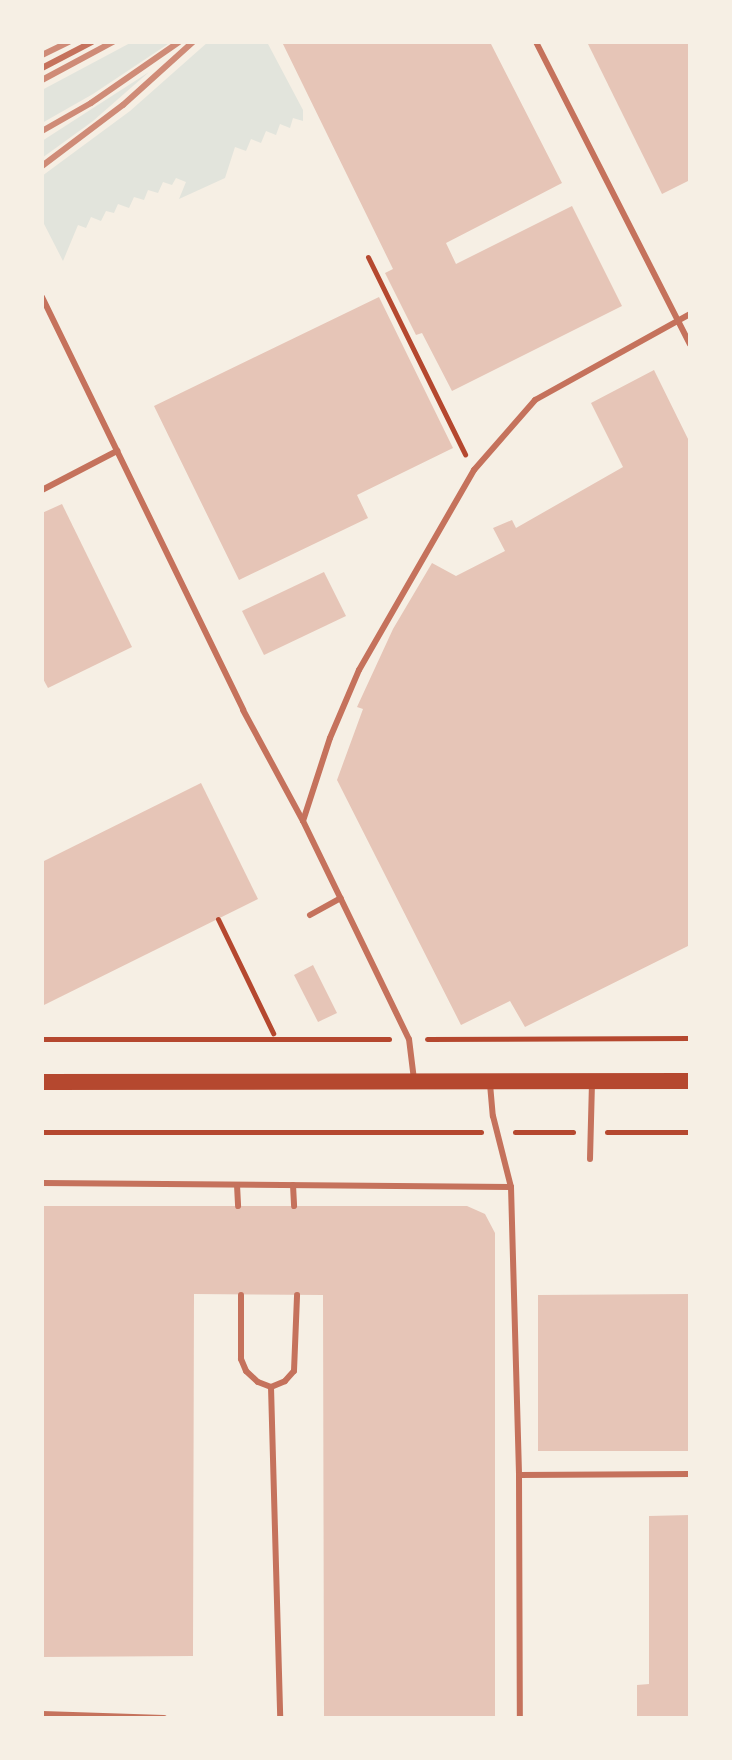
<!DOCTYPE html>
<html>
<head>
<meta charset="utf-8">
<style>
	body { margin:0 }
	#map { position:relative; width:732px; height:1760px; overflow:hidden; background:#f6efe4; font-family:"Public Sans",sans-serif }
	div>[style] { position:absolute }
	.green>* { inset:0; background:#e2e4dc }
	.building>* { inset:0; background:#e6c5b7 }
	.path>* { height:5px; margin:-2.5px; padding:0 2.5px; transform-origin:2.5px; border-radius:2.5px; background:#b5482f }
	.service>* { height:6px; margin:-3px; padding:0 3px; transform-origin:3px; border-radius:3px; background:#c5725c }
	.secondary>* { height:16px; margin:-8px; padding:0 8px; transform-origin:8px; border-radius:8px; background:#b5482f }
	.rail>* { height:6px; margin:-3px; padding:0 3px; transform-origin:3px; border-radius:3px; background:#cf8b77 }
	span { translate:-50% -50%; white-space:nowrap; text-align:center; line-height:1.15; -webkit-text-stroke:8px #f6efe4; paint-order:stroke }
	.frame { position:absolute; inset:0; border:44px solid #f6efe4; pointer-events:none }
</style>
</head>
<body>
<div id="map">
	<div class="green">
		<i style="clip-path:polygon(132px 42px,171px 42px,93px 94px,42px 123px,42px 90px)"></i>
		<i style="clip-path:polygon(208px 42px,267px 42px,303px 110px,303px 121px,293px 118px,290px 128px,280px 124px,276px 135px,266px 131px,261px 143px,251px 139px,246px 151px,235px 147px,225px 178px,179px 199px,186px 182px,176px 178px,172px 185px,163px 182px,158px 193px,148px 190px,144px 200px,134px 197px,129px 208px,118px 204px,114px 213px,106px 211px,101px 221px,91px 217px,86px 228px,78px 225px,63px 261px,42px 220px,42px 176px,130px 111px)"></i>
		<i style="clip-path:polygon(149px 72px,93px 121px,42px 158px,42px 141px)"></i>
	</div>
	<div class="building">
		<i style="clip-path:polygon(282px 42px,490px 42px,562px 183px,446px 243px,456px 264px,572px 206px,622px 306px,452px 391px,422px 333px,416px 335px,385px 273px,393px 269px)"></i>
		<i style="clip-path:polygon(587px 42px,690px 42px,690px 180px,662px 194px)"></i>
		<i style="clip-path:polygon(379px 297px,453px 448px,357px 495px,368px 518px,239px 580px,154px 406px)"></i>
		<i style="clip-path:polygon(654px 370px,690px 443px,690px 945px,525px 1027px,510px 1001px,461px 1025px,337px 780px,363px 709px,357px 707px,393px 629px,432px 563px,456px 576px,505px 551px,493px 528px,512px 520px,516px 528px,623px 467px,591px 403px)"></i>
		<i style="clip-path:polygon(62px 504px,132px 647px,48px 688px,42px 677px,42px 513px)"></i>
		<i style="clip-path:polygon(324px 572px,346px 616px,264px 655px,242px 611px)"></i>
		<i style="clip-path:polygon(201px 783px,258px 899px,42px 1006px,42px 862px)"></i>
		<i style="clip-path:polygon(313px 965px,337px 1013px,318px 1022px,294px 975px)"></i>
		<i style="clip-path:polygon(42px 1206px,467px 1206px,485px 1214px,495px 1233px,495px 1718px,324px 1718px,323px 1295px,194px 1294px,193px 1656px,42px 1657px)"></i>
		<i style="clip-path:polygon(690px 1294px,690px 1451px,538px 1451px,538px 1295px)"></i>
		<i style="clip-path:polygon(690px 1515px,690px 1718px,637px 1718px,637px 1685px,649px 1684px,649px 1516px)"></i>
	</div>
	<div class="path">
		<i style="left:368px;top:257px;width:220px;rotate:63.8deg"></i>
		<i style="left:218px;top:919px;width:127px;rotate:64.2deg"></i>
		<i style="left:42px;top:1039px;width:347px"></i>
		<i style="left:427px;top:1039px;width:263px;rotate:-0.2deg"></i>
		<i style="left:42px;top:1132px;width:439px"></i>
		<i style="left:515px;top:1132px;width:58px"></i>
		<i style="left:607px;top:1132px;width:83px"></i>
	</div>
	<div class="service">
		<i style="left:536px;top:42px;width:339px;rotate:63deg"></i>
		<i style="left:42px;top:68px;width:56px;rotate:-27.5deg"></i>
		<i style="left:42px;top:297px;width:459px;rotate:64deg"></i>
		<i style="left:243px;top:710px;width:126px;rotate:61.6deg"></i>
		<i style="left:303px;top:821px;width:242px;rotate:64.1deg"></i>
		<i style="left:409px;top:1039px;width:39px;rotate:83deg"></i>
		<i style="left:42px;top:490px;width:85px;rotate:-27.5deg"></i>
		<i style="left:303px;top:821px;width:87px;rotate:-72deg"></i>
		<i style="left:330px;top:738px;width:74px;rotate:-66.9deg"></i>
		<i style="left:359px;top:670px;width:231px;rotate:-60.1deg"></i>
		<i style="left:474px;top:470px;width:93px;rotate:-48.9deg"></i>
		<i style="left:535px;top:400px;width:177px;rotate:-29deg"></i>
		<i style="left:310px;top:915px;width:35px;rotate:-29deg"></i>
		<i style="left:490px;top:1084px;width:32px;rotate:85deg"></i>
		<i style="left:493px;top:1116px;width:73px;rotate:75.8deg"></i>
		<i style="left:511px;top:1187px;width:288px;rotate:88.4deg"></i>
		<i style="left:519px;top:1475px;width:243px;rotate:89.8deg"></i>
		<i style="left:590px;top:1159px;width:76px;rotate:-88.5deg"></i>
		<i style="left:42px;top:1183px;width:469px;rotate:0.5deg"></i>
		<i style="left:237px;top:1185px;width:21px;rotate:87deg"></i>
		<i style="left:293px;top:1185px;width:21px;rotate:87deg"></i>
		<i style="left:241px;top:1295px;width:64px;rotate:90deg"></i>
		<i style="left:241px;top:1359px;width:13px;rotate:67deg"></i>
		<i style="left:246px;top:1371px;width:16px;rotate:43deg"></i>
		<i style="left:258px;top:1382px;width:14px;rotate:21deg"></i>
		<i style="left:271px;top:1387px;width:15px;rotate:-23deg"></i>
		<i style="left:285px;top:1381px;width:13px;rotate:-48deg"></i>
		<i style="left:294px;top:1371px;width:76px;rotate:-87.7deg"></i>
		<i style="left:271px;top:1387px;width:331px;rotate:88.4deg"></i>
		<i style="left:519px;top:1475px;width:171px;rotate:-0.3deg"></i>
		<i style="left:42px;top:1714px;width:122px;rotate:1.9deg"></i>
	</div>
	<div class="secondary">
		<i style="left:42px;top:1082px;width:648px;rotate:-0.09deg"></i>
	</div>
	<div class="rail">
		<i style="left:42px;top:55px;width:30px;rotate:-26deg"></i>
		<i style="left:42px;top:80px;width:81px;rotate:-28.2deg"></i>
		<i style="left:42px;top:131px;width:56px;rotate:-29.7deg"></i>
		<i style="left:91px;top:103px;width:107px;rotate:-34.7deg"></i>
		<i style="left:42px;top:166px;width:101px;rotate:-37deg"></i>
		<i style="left:123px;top:105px;width:94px;rotate:-42deg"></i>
	</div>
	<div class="frame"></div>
</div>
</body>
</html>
